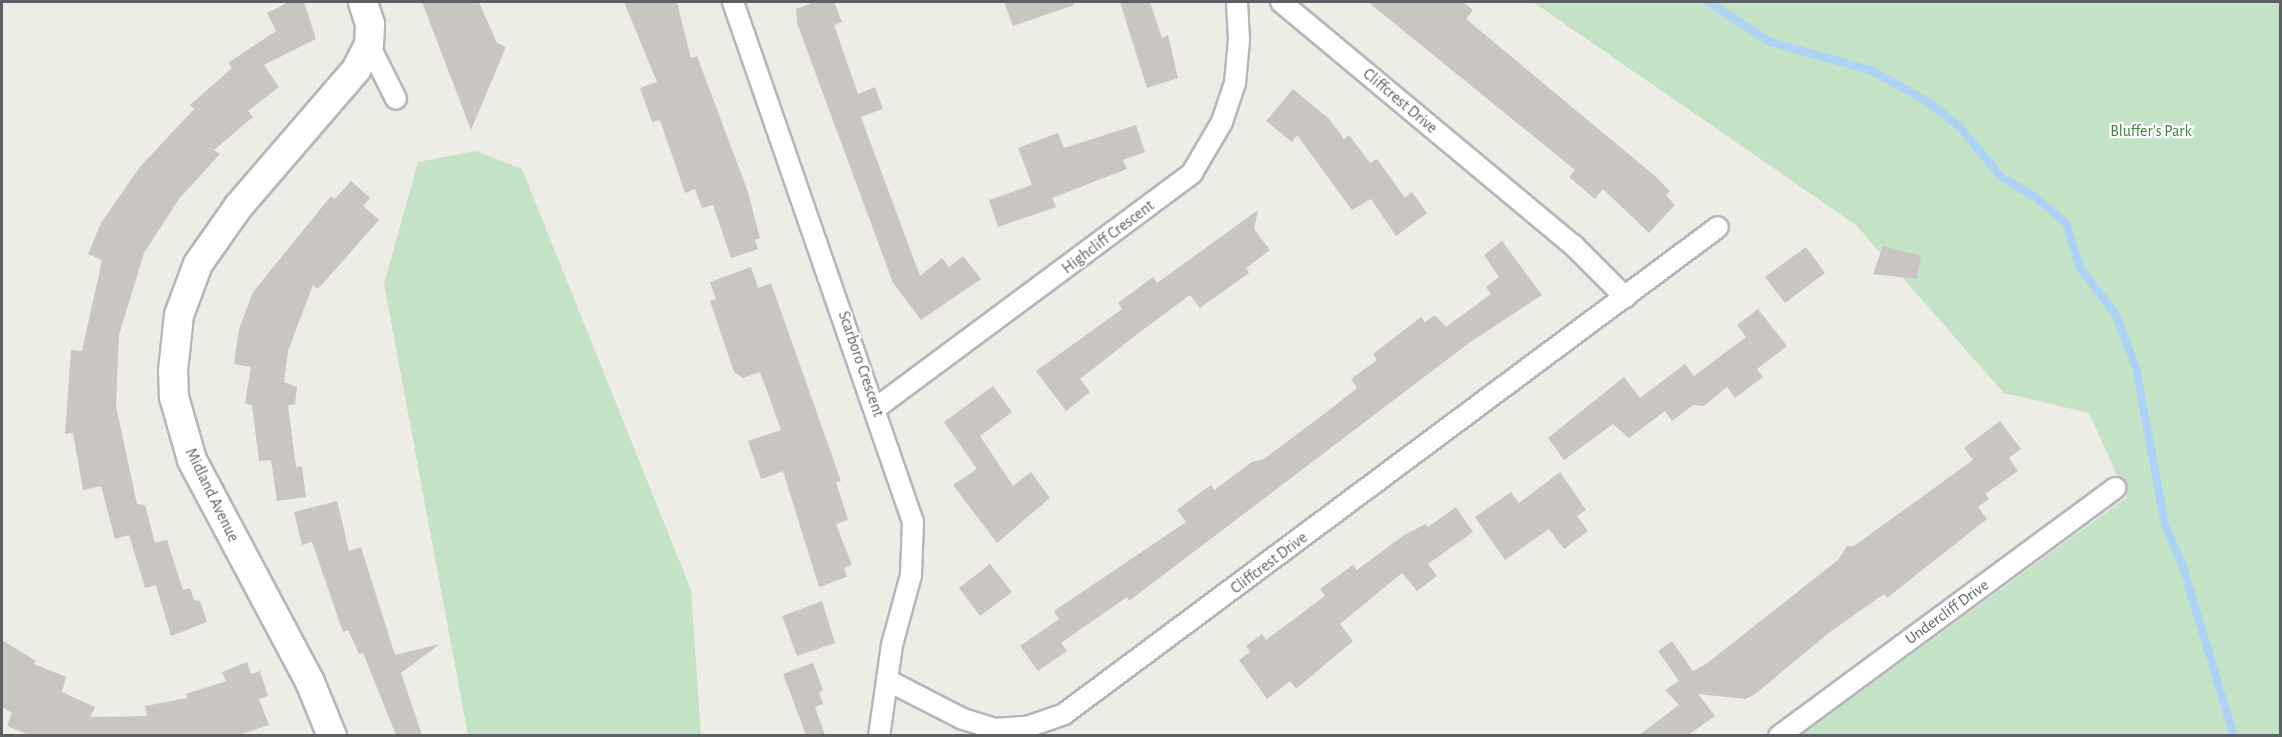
<!DOCTYPE html>
<html>
<head>
<meta charset="utf-8">
<style>
	body { margin:0 }
	#map { position:relative; width:2282px; height:737px; overflow:hidden; background:#edece5; font-family:"Alegreya Sans",sans-serif }
	div>[style] { position:absolute }
	.green>* { inset:0; background:#c4e2c5 }
	.stream>* { height:8px; margin:-4px; padding:0 4px; transform-origin:4px; border-radius:4px; background:#acd2f6 }
	.building>* { inset:0; background:#c9c6c1 }
	.roads { filter:drop-shadow(2px 0 #b5b6ba) drop-shadow(-2px 0 #b5b6ba) drop-shadow(0 2px #b5b6ba) drop-shadow(0 -2px #b5b6ba) }
	.street>* { height:20px; margin:-10px; padding:0 10px; transform-origin:10px; border-radius:10px; background:#fff }
	.secondary>* { height:28px; margin:-14px; padding:0 14px; transform-origin:14px; border-radius:14px; background:#fff }
	span { translate:-50% -50%; white-space:nowrap; text-align:center; line-height:1.15; -webkit-text-stroke:4.5px #fff; paint-order:stroke }
	.street-label { font-size:16px; color:#5c5f63 }
	.park-label { font-size:16px; color:#3e8045 }
	.frame { position:absolute; inset:0; border:3px solid #5c5f63; pointer-events:none }
</style>
</head>
<body>
<div id="map">
	<div class="green">
		<i style="clip-path:polygon(1533px 2px,2280px 2px,2280px 735px,1802px 735px,2127px 497px,2089px 413px,2004px 393px,1856px 225px)"></i>
		<i style="clip-path:polygon(476px 151px,522px 169px,691px 590px,701px 735px,468px 735px,384px 284px,418px 162px)"></i>
	</div>
	<div class="stream">
		<i style="left:1709px;top:2px;width:73px;rotate:33.3deg"></i>
		<i style="left:1770px;top:42px;width:107px;rotate:15.7deg"></i>
		<i style="left:1873px;top:71px;width:63px;rotate:29.4deg"></i>
		<i style="left:1928px;top:102px;width:41px;rotate:38deg"></i>
		<i style="left:1960px;top:127px;width:65px;rotate:50.6deg"></i>
		<i style="left:2001px;top:177px;width:38px;rotate:30deg"></i>
		<i style="left:2034px;top:196px;width:42px;rotate:40.2deg"></i>
		<i style="left:2066px;top:223px;width:47px;rotate:72.7deg"></i>
		<i style="left:2080px;top:268px;width:59px;rotate:52.5deg"></i>
		<i style="left:2116px;top:315px;width:57px;rotate:69.3deg"></i>
		<i style="left:2136px;top:368px;width:160px;rotate:79.5deg"></i>
		<i style="left:2165px;top:525px;width:43px;rotate:66.4deg"></i>
		<i style="left:2182px;top:564px;width:180px;rotate:73.2deg"></i>
	</div>
	<div class="building">
		<i style="clip-path:polygon(289px 2px,304px 2px,316px 39px,264px 65px,279px 87px,248px 111px,253px 117px,214px 150px,220px 154px,179px 199px,144px 253px,119px 335px,116px 406px,137px 504px,145px 505px,155px 543px,167px 540px,183px 590px,190px 588px,194px 600px,200px 601px,207px 622px,171px 636px,156px 585px,145px 588px,129px 535px,115px 539px,101px 486px,83px 490px,73px 433px,65px 434px,71px 350px,82px 351px,102px 260px,88px 254px,101px 223px,139px 168px,194px 109px,190px 105px,232px 68px,228px 63px,276px 31px,267px 13px)"></i>
		<i style="clip-path:polygon(422px 2px,479px 2px,497px 43px,506px 47px,471px 130px)"></i>
		<i style="clip-path:polygon(624px 2px,677px 2px,691px 58px,697px 56px,748px 192px,760px 238px,755px 240px,758px 249px,731px 258px,713px 205px,702px 208px,695px 189px,685px 193px,660px 120px,652px 122px,640px 88px,657px 82px)"></i>
		<i style="clip-path:polygon(815px 2px,834px 2px,842px 22px,834px 25px,858px 94px,875px 87px,883px 109px,861px 117px,920px 276px,942px 258px,949px 267px,963px 256px,981px 279px,921px 320px,893px 283px,797px 23px,796px 9px)"></i>
		<i style="clip-path:polygon(1004px 2px,1073px 2px,1074px 5px,1013px 26px)"></i>
		<i style="clip-path:polygon(1120px 2px,1150px 2px,1162px 38px,1168px 35px,1178px 78px,1147px 88px)"></i>
		<i style="clip-path:polygon(1368px 2px,1463px 2px,1473px 10px,1466px 19px,1655px 176px,1670px 191px,1666px 195px,1675px 205px,1649px 233px,1603px 189px,1595px 199px,1569px 177px,1575px 170px)"></i>
		<i style="clip-path:polygon(1293px 89px,1329px 119px,1344px 139px,1349px 135px,1370px 163px,1377px 159px,1405px 198px,1412px 192px,1427px 213px,1396px 236px,1371px 199px,1352px 210px,1297px 135px,1292px 142px,1266px 121px)"></i>
		<i style="clip-path:polygon(1136px 125px,1145px 152px,1123px 160px,1127px 169px,1052px 198px,1056px 207px,998px 227px,989px 200px,1032px 185px,1018px 148px,1058px 133px,1064px 148px)"></i>
		<i style="clip-path:polygon(351px 181px,370px 198px,363px 206px,379px 220px,318px 289px,313px 285px,288px 351px,284px 382px,297px 387px,295px 404px,288px 405px,296px 467px,302px 466px,306px 497px,277px 501px,271px 460px,259px 461px,252px 405px,245px 404px,251px 367px,234px 364px,239px 329px,253px 292px,331px 196px,335px 199px)"></i>
		<i style="clip-path:polygon(1258px 210px,1254px 229px,1270px 250px,1246px 268px,1249px 273px,1200px 308px,1190px 295px,1140px 332px,1080px 379px,1090px 392px,1066px 411px,1036px 371px,1122px 309px,1118px 303px,1153px 277px,1157px 283px)"></i>
		<i style="clip-path:polygon(1502px 241px,1542px 295px,1469px 343px,1129px 601px,1127px 597px,1061px 643px,1067px 651px,1038px 671px,1020px 646px,1059px 619px,1054px 611px,1186px 522px,1177px 510px,1201px 492px,1211px 485px,1214px 490px,1252px 462px,1264px 459px,1332px 408px,1357px 388px,1351px 379px,1377px 360px,1373px 354px,1421px 317px,1425px 322px,1435px 315px,1446px 327px,1491px 294px,1486px 287px,1499px 277px,1484px 255px)"></i>
		<i style="clip-path:polygon(1883px 246px,1921px 256px,1917px 279px,1873px 274px)"></i>
		<i style="clip-path:polygon(1806px 247px,1825px 273px,1785px 303px,1765px 277px)"></i>
		<i style="clip-path:polygon(751px 267px,758px 288px,771px 283px,841px 481px,836px 482px,848px 520px,836px 524px,852px 565px,844px 568px,847px 577px,819px 587px,783px 471px,761px 479px,748px 441px,781px 430px,760px 372px,743px 378px,734px 372px,710px 301px,716px 299px,710px 282px)"></i>
		<i style="clip-path:polygon(1758px 309px,1787px 346px,1757px 369px,1763px 377px,1735px 398px,1727px 387px,1704px 406px,1693px 405px,1672px 421px,1665px 411px,1629px 438px,1613px 424px,1564px 460px,1548px 438px,1624px 377px,1640px 398px,1685px 364px,1694px 376px,1746px 337px,1737px 325px)"></i>
		<i style="clip-path:polygon(993px 386px,1012px 412px,980px 436px,1013px 486px,1031px 472px,1050px 498px,997px 543px,953px 485px,977px 469px,944px 422px)"></i>
		<i style="clip-path:polygon(2000px 421px,2021px 449px,2009px 458px,2018px 471px,1985px 494px,1989px 499px,1978px 507px,1987px 519px,1887px 598px,1884px 594px,1830px 632px,1754px 695px,1745px 699px,1698px 694px,1715px 716px,1688px 735px,1639px 735px,1679px 705px,1665px 690px,1679px 681px,1658px 651px,1672px 641px,1693px 671px,1706px 664px,1838px 560px,1847px 546px,1854px 546px,1973px 460px,1964px 448px)"></i>
		<i style="clip-path:polygon(1560px 472px,1586px 510px,1577px 516px,1588px 531px,1564px 549px,1549px 529px,1505px 560px,1475px 517px,1511px 492px,1519px 503px)"></i>
		<i style="clip-path:polygon(337px 501px,349px 551px,361px 547px,395px 655px,440px 644px,401px 673px,422px 735px,396px 735px,363px 653px,359px 654px,348px 630px,343px 632px,312px 542px,302px 545px,294px 512px)"></i>
		<i style="clip-path:polygon(1456px 507px,1473px 532px,1428px 564px,1437px 576px,1417px 591px,1402px 573px,1340px 624px,1353px 641px,1296px 689px,1290px 681px,1267px 699px,1239px 660px,1250px 652px,1246px 646px,1262px 634px,1266px 640px,1325px 596px,1320px 589px,1353px 565px,1357px 570px,1404px 535px,1426px 524px,1428px 527px)"></i>
		<i style="clip-path:polygon(990px 564px,1012px 592px,980px 616px,959px 588px)"></i>
		<i style="clip-path:polygon(822px 601px,835px 643px,797px 656px,782px 616px)"></i>
		<i style="clip-path:polygon(2px 640px,36px 661px,34px 664px,66px 677px,62px 692px,95px 707px,90px 717px,147px 716px,145px 706px,187px 698px,186px 694px,226px 681px,222px 672px,247px 662px,251px 674px,260px 671px,268px 696px,259px 699px,269px 725px,239px 735px,29px 735px,7px 726px,12px 713px,2px 707px)"></i>
		<i style="clip-path:polygon(813px 663px,823px 690px,819px 692px,823px 704px,815px 707px,825px 735px,806px 735px,783px 674px)"></i>
	</div>
	<div class="roads">
		<div class="street">
			<i style="left:733px;top:2px;width:550px;rotate:70.91deg"></i>
			<i style="left:913px;top:522px;width:53px;rotate:92.2deg"></i>
			<i style="left:911px;top:575px;width:73px;rotate:105.2deg"></i>
			<i style="left:892px;top:645px;width:92px;rotate:98.1deg"></i>
			<i style="left:1281px;top:2px;width:380px;rotate:39.8deg"></i>
			<i style="left:1573px;top:245px;width:74px;rotate:45deg"></i>
			<i style="left:369px;top:45px;width:60px;rotate:63.4deg"></i>
			<i style="left:876px;top:408px;width:394px;rotate:-36.6deg"></i>
			<i style="left:1192px;top:173px;width:59px;rotate:-59.5deg"></i>
			<i style="left:1222px;top:122px;width:41px;rotate:-71.6deg"></i>
			<i style="left:1235px;top:83px;width:43px;rotate:-84.7deg"></i>
			<i style="left:1239px;top:40px;width:38px;rotate:-93deg"></i>
			<i style="left:887px;top:680px;width:85px;rotate:27.2deg"></i>
			<i style="left:963px;top:719px;width:34px;rotate:17deg"></i>
			<i style="left:995px;top:729px;width:32px;rotate:-4deg"></i>
			<i style="left:1027px;top:727px;width:39px;rotate:-19deg"></i>
			<i style="left:1064px;top:714px;width:815px;rotate:-36.67deg"></i>
			<i style="left:1779px;top:736px;width:418px;rotate:-36.4deg"></i>
		</div>
		<div class="secondary">
			<i style="left:332px;top:736px;width:58px;rotate:-112.2deg"></i>
			<i style="left:310px;top:682px;width:251px;rotate:-118deg"></i>
			<i style="left:192px;top:460px;width:66px;rotate:-105.9deg"></i>
			<i style="left:174px;top:397px;width:26px;rotate:-92deg"></i>
			<i style="left:173px;top:371px;width:56px;rotate:-83.9deg"></i>
			<i style="left:179px;top:315px;width:54px;rotate:-69.6deg"></i>
			<i style="left:198px;top:264px;width:70px;rotate:-54.9deg"></i>
			<i style="left:238px;top:207px;width:181px;rotate:-49.3deg"></i>
			<i style="left:356px;top:70px;width:28px;rotate:-63deg"></i>
			<i style="left:369px;top:45px;width:21px;rotate:-87deg"></i>
			<i style="left:370px;top:24px;width:23px;rotate:-108deg"></i>
		</div>
	</div>
	<div class="street-label">
		<span style="left:1400px;top:101px;rotate:40deg">Cliffcrest Drive</span>
		<span style="left:1108px;top:237px;rotate:-37deg">Highcliff Crescent</span>
		<span style="left:861px;top:364px;rotate:71deg">Scarboro Crescent</span>
		<span style="left:212px;top:495px;rotate:64deg">Midland Avenue</span>
		<span style="left:1269px;top:563px;rotate:-37deg">Cliffcrest Drive</span>
		<span style="left:1947px;top:612px;rotate:-36deg">Undercliff Drive</span>
	</div>
	<div class="park-label">
		<span style="left:2151px;top:131px">Bluffer's Park</span>
	</div>
	<div class="frame"></div>
</div>
</body>
</html>
